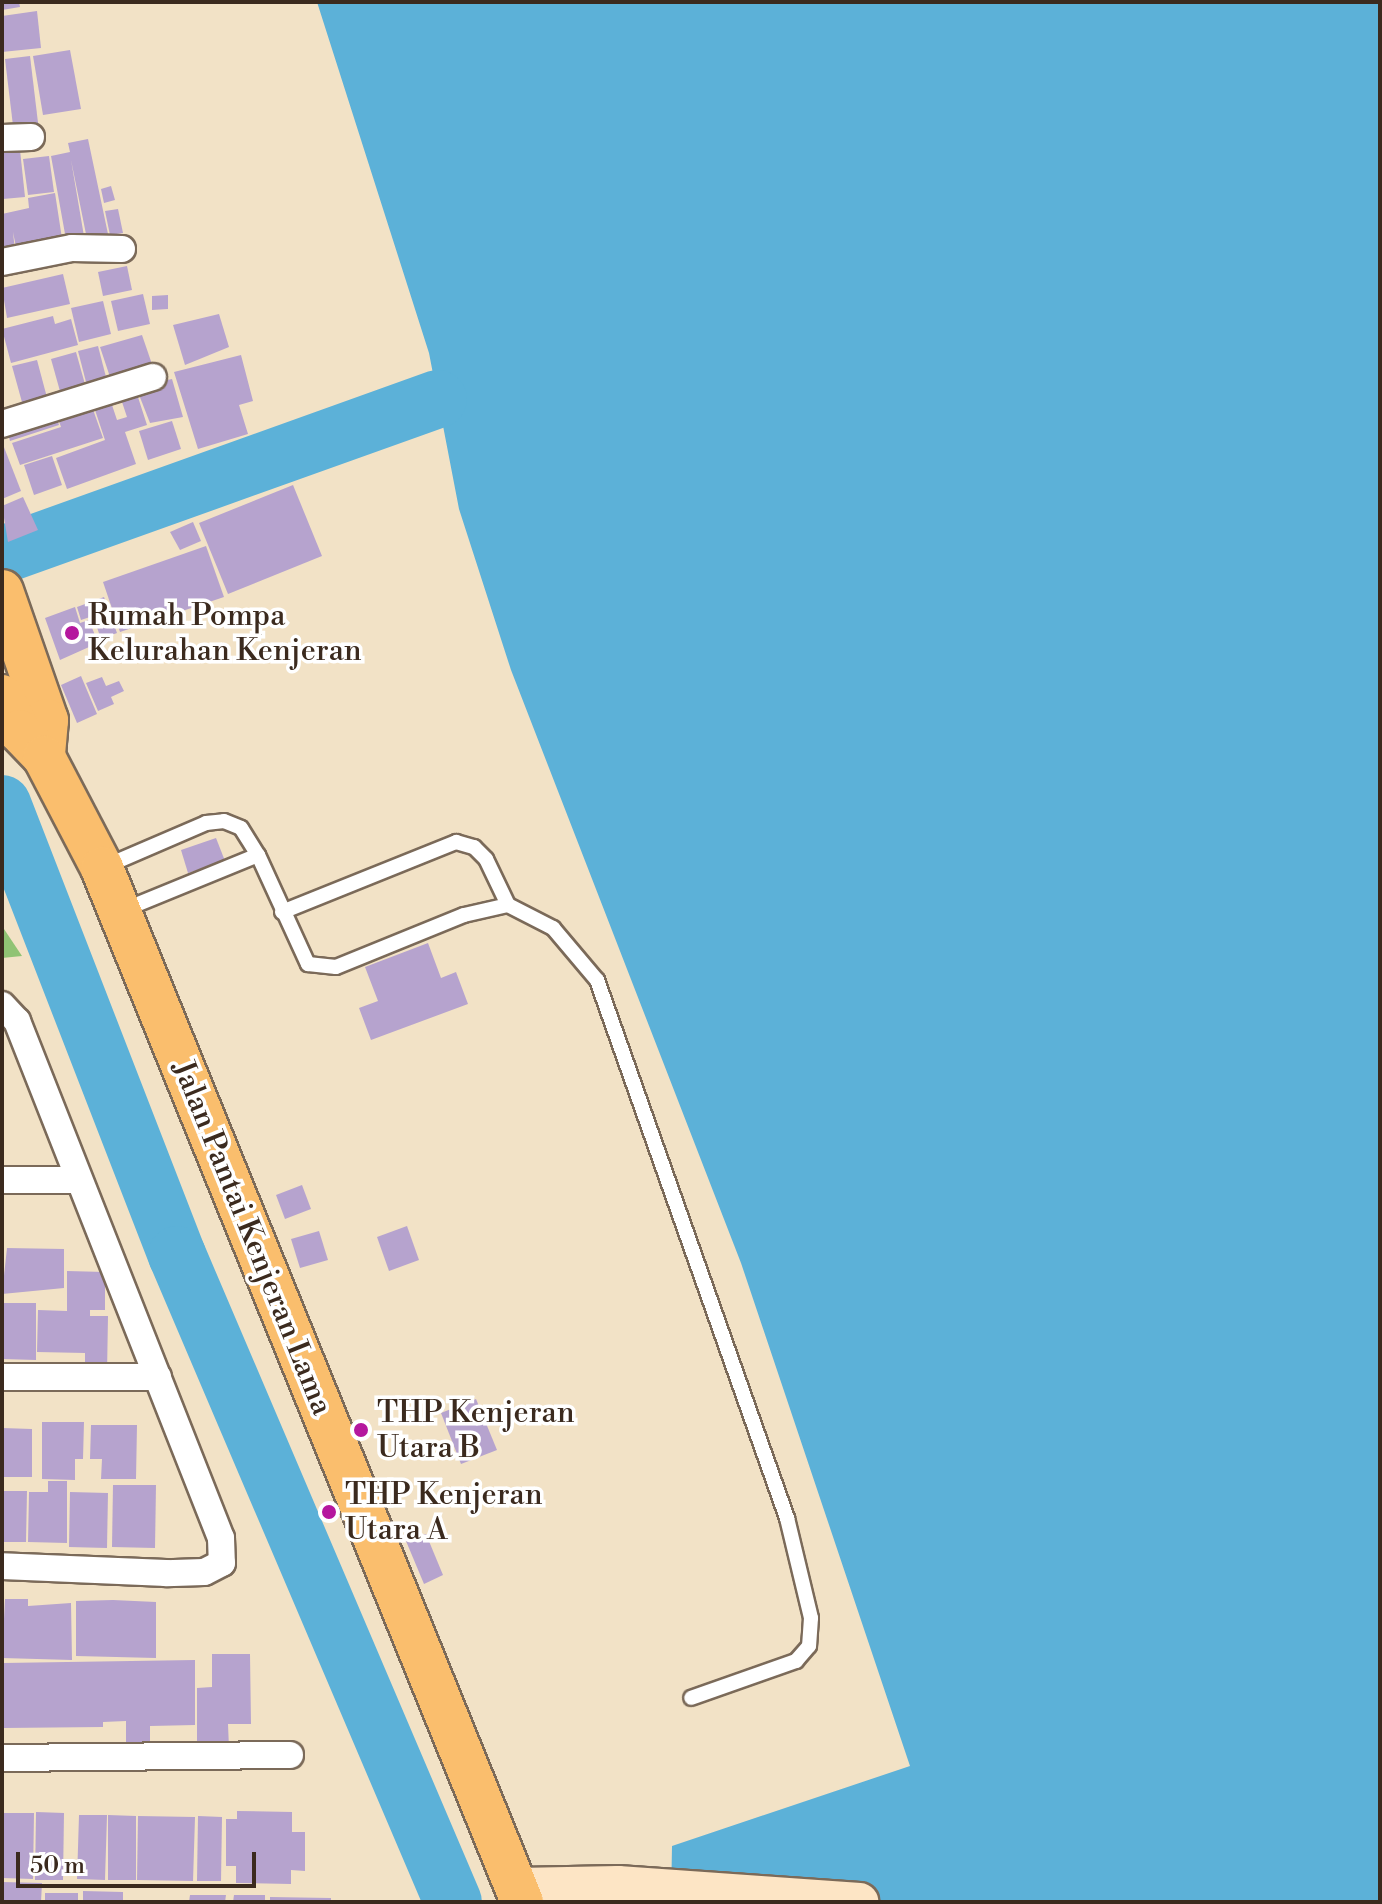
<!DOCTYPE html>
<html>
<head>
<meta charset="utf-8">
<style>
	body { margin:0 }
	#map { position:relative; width:1382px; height:1904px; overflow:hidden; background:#f2e2c6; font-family:"Libre Bodoni",serif }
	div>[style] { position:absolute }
	.green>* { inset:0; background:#90c374 }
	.water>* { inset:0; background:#5cb1d8 }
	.river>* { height:58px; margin:-29px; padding:0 29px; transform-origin:29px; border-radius:29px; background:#5cb1d8 }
	.building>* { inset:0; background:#b6a3ce }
	.roads { filter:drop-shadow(2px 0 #7b6a59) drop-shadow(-2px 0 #7b6a59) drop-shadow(0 2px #7b6a59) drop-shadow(0 -2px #7b6a59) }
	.lane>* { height:14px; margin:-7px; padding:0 7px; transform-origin:7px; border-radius:7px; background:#fff }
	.street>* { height:26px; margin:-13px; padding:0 13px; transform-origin:13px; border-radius:13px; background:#fff }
	.secondary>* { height:38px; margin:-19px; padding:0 19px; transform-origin:19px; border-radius:19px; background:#fde5c5 }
	.primary>* { height:42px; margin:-21px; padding:0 21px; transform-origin:21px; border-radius:21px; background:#fabe6d }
	.dots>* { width:22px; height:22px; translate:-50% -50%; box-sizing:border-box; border:4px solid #fff; border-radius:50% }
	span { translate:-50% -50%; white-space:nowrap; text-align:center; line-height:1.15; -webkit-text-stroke:7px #fff; paint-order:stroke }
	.poi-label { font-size:30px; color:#3b2a1e }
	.left { translate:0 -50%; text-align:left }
	.street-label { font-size:30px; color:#3b2a1e }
	.frame { position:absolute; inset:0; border:4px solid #3b2a1e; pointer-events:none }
	.scale { position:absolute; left:16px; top:1852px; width:240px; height:36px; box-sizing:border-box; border:4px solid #3b2a1e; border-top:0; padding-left:10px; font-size:24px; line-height:28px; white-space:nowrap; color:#3b2a1e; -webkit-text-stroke:6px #fff; paint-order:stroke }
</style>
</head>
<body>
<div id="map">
	<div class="green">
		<i style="clip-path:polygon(2px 926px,22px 956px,2px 958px)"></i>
	</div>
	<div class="water">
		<i style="clip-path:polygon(317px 2px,1380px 2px,1380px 1902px,671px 1902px,672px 1846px,910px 1766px,741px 1263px,511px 670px,459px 509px,429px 353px)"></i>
	</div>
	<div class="river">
		<i style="left:2px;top:555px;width:463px;rotate:-19.7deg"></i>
		<i style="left:2px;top:804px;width:484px;rotate:68.8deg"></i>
		<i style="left:177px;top:1255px;width:703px;rotate:66.9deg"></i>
	</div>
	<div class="building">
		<i style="clip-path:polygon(2px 2px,19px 2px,20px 7px,2px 10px)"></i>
		<i style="clip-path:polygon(37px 11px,41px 48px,2px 52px,2px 16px)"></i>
		<i style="clip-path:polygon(70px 50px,81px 109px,43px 115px,33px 56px)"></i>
		<i style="clip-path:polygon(30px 56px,39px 131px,14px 134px,5px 59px)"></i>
		<i style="clip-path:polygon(88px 139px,108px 234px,87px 239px,71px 160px,85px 242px,67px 245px,51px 156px,70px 152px,68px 143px)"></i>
		<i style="clip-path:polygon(20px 150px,25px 197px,3px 199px,2px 152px)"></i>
		<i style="clip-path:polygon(49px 156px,54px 192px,28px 195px,23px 159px)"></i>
		<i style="clip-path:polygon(111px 186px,115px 200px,104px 203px,101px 189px)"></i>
		<i style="clip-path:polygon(55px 193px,63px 245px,17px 252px,13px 232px,15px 251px,2px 253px,2px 214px,29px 208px,28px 198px)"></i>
		<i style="clip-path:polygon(118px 209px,123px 233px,110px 235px,105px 211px)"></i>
		<i style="clip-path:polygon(127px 266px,132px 290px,103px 296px,98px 272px)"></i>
		<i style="clip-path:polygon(63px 274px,70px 304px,7px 318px,2px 288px)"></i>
		<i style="clip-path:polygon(143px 294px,150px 324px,118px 331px,111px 301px)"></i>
		<i style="clip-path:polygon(168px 295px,168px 309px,152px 310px,152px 296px)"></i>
		<i style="clip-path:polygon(103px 301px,111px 334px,79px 342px,71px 308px)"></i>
		<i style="clip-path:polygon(219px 314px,229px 347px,185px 365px,173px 325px)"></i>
		<i style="clip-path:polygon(53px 316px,55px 324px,71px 319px,78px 345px,11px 363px,2px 329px)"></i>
		<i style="clip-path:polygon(142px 335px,155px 373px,113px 386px,100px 347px)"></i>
		<i style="clip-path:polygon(98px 346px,106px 377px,86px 382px,78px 351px)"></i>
		<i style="clip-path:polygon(76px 352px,88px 395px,63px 402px,51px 359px)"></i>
		<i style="clip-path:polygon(241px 355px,253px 401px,239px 405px,248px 434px,198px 449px,174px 372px)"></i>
		<i style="clip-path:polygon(37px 360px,49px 405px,25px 413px,12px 366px)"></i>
		<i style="clip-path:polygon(172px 379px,183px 417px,150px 423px,136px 387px)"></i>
		<i style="clip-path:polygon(136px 391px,147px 425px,125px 432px,136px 464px,67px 489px,56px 458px,105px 440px,91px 398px,108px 393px,117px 420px,127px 417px,120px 396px)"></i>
		<i style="clip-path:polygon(89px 398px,103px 438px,20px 465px,12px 443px,61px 427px,55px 410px)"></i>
		<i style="clip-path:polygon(54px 410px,59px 425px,10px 441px,6px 426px)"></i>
		<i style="clip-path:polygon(172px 421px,181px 449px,148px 460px,139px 431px)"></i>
		<i style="clip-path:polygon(2px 442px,21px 491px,2px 499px)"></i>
		<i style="clip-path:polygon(52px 456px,62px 485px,34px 495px,24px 465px)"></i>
		<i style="clip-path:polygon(293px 485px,322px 556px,228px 594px,199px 523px)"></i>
		<i style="clip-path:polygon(23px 497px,38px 530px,8px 542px,2px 506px)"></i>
		<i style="clip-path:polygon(193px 522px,201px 541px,180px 550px,170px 532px)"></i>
		<i style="clip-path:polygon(206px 546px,224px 597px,120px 632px,103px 582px)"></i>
		<i style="clip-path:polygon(104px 597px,117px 633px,101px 639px,93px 616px,81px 620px,77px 607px)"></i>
		<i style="clip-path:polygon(75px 607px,80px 623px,89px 620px,98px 643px,60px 660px,45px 618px)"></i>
		<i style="clip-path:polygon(81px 676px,97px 714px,77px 723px,61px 685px)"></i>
		<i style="clip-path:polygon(102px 677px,106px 686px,119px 681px,124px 691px,111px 697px,114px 704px,98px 711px,86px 683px)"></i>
		<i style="clip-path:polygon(216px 838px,225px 861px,188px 873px,181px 850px)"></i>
		<i style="clip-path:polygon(428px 943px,441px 978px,456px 972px,468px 1004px,371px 1040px,359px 1008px,378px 1001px,365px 967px)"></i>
		<i style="clip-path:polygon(302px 1185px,311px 1209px,285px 1219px,276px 1195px)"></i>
		<i style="clip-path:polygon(407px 1226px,419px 1260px,389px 1271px,377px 1237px)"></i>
		<i style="clip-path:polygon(319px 1231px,328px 1260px,300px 1268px,291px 1239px)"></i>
		<i style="clip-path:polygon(7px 1248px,64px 1249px,64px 1288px,2px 1294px)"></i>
		<i style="clip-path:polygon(67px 1271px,105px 1272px,105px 1310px,90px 1310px,90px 1316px,108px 1316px,107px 1374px,85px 1373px,85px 1353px,37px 1352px,38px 1310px,67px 1311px)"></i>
		<i style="clip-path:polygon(2px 1303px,36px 1303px,36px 1360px,2px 1359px)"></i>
		<i style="clip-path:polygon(476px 1399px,497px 1450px,461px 1464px,441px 1413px)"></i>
		<i style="clip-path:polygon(42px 1422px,84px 1422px,83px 1459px,75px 1459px,75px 1480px,42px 1479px)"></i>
		<i style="clip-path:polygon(91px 1425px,137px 1425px,136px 1479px,101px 1479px,102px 1459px,90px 1459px)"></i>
		<i style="clip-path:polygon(2px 1428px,32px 1429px,32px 1477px,2px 1477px)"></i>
		<i style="clip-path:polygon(48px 1481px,67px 1481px,67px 1543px,28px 1542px,29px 1492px,48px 1492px)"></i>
		<i style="clip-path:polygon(113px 1485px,156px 1485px,155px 1548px,112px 1547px)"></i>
		<i style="clip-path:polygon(2px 1491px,27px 1491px,26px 1542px,2px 1542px)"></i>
		<i style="clip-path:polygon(70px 1492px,108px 1493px,107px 1548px,69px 1547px)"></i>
		<i style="clip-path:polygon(426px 1534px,443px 1575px,424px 1584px,406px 1541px)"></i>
		<i style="clip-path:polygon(5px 1599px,28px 1599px,28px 1606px,71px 1603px,72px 1660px,2px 1658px)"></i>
		<i style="clip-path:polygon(113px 1600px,156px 1602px,156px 1658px,76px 1656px,76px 1601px)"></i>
		<i style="clip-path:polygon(212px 1654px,250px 1654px,251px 1724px,228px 1724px,229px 1748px,197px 1749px,197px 1688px,212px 1687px)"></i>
		<i style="clip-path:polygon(195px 1660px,195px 1725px,150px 1726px,150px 1744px,126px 1744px,126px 1721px,103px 1722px,103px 1727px,3px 1728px,3px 1663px)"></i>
		<i style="clip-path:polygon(237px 1811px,292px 1812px,292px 1832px,305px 1832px,305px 1871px,291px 1870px,291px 1884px,236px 1883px,236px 1866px,226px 1866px,226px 1819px,237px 1819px)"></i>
		<i style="clip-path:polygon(36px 1812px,64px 1813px,63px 1880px,35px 1880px)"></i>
		<i style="clip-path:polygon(2px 1813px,34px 1813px,33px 1879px,2px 1878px)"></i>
		<i style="clip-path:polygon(79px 1815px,107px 1815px,105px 1880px,77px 1879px)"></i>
		<i style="clip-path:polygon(108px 1815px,136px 1816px,136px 1880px,108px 1880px)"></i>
		<i style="clip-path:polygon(138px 1816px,195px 1817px,193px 1881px,137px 1880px)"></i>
		<i style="clip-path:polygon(198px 1816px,222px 1817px,221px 1881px,197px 1881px)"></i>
		<i style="clip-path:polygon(2px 1882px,42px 1883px,41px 1902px,2px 1902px)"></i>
		<i style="clip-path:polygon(83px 1891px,123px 1892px,123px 1902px,83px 1902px)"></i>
		<i style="clip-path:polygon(45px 1893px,78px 1893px,78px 1902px,45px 1902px)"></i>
		<i style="clip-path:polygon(190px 1895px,226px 1895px,225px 1902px,189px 1902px)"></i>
		<i style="clip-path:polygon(234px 1895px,265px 1895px,265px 1902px,233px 1902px)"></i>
		<i style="clip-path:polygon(270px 1897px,331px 1898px,331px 1902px,270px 1902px)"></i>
	</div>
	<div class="roads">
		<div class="lane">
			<i style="left:104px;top:867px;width:111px;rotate:-23.3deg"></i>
			<i style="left:206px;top:823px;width:18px;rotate:-6deg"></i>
			<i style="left:224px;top:821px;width:18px;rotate:22deg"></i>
			<i style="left:241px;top:828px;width:32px;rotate:58deg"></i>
			<i style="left:258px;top:855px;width:120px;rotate:65.4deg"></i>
			<i style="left:308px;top:964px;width:28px;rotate:6deg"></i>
			<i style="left:336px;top:967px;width:138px;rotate:-22.1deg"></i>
			<i style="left:464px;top:915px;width:45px;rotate:-12.8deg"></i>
			<i style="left:508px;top:905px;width:51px;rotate:27.1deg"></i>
			<i style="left:553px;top:928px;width:68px;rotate:49.8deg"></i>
			<i style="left:597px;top:980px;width:571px;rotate:70.55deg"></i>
			<i style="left:787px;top:1518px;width:103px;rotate:76.5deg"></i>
			<i style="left:811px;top:1618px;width:28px;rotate:94deg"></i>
			<i style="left:809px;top:1646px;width:20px;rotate:131deg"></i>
			<i style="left:796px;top:1661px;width:111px;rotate:160.6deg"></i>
			<i style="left:121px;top:911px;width:148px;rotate:-22.2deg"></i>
			<i style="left:282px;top:912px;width:188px;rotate:-21.9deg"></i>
			<i style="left:456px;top:842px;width:19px;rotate:16deg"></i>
			<i style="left:474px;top:847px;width:17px;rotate:45deg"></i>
			<i style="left:486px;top:859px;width:51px;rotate:64.4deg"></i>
		</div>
		<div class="street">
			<i style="left:2px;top:138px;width:29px;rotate:-2deg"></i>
			<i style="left:2px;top:262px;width:71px;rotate:-11.3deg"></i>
			<i style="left:72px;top:248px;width:50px;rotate:1.1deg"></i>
			<i style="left:2px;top:424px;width:158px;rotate:-17.3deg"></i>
			<i style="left:2px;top:1005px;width:22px;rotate:47deg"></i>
			<i style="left:17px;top:1021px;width:556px;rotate:68.47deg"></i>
			<i style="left:221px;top:1538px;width:25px;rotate:88deg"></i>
			<i style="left:222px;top:1563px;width:20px;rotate:153deg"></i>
			<i style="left:204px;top:1572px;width:38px;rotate:178deg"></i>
			<i style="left:166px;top:1573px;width:164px;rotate:-177.6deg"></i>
			<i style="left:2px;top:1180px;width:74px"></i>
			<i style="left:2px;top:1377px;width:156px"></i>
			<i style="left:2px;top:1758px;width:288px;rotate:-0.6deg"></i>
		</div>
		<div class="secondary">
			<i style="left:518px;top:1887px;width:100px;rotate:-1.1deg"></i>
			<i style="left:618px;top:1885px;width:242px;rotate:4deg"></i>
		</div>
		<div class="primary">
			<i style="left:2px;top:591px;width:137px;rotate:70.8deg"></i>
			<i style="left:47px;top:720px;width:37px;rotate:95deg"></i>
			<i style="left:2px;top:696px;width:39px;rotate:64deg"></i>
			<i style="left:19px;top:731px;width:36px;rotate:46deg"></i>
			<i style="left:44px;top:757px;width:125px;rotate:62.4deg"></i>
			<i style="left:102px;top:868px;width:1116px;rotate:67.89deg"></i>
		</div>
	</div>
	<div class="dots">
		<i style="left:72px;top:633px;background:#b5179e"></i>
		<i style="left:361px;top:1430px;background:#b5179e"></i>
		<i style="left:329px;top:1512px;background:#b5179e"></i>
	</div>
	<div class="poi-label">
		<span class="left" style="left:88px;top:633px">Rumah Pompa<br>Kelurahan Kenjeran</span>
		<span class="left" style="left:377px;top:1430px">THP Kenjeran<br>Utara B</span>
		<span class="left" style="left:345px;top:1512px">THP Kenjeran<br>Utara A</span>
	</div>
	<div class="street-label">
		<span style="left:252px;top:1238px;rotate:68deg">Jalan Pantai Kenjeran Lama</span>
	</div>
	<div class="frame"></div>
	<div class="scale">50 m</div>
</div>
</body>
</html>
